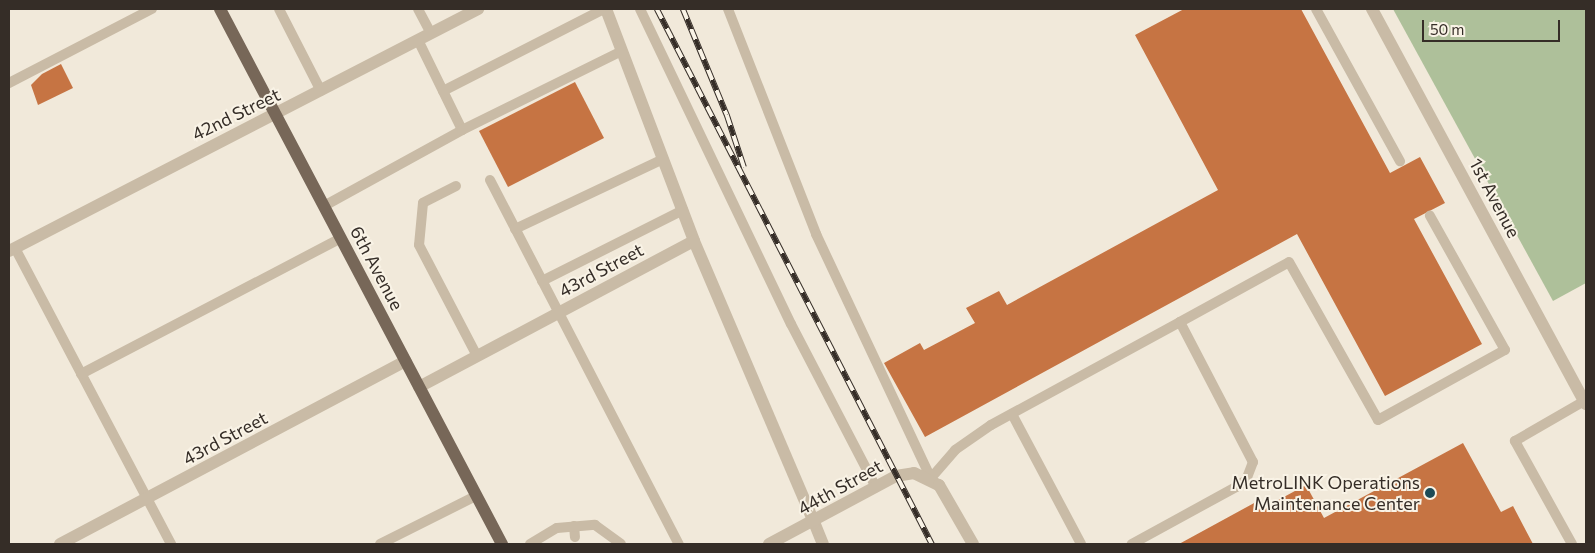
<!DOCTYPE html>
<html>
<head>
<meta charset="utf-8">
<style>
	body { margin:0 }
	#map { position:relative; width:1595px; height:553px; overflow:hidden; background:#f1e9da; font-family:Commissioner,sans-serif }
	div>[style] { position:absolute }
	.green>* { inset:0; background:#aec09a }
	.building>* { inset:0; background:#c67443 }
	.service>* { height:10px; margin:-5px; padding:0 5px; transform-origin:5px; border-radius:5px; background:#c9bba6 }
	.minor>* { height:12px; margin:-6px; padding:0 6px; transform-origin:6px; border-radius:6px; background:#c9bba6 }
	.tertiary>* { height:12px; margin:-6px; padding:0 6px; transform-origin:6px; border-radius:6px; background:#c9bba6 }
	.primary>* { height:12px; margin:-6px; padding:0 6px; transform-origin:6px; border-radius:6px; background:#776758 }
	.rail>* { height:5.5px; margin-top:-2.75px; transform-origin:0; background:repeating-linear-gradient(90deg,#f9f3e6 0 11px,#352d27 0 22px); box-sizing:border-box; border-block:1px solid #352d27 }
	.dots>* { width:14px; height:14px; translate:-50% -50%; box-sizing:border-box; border:2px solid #f9f3e6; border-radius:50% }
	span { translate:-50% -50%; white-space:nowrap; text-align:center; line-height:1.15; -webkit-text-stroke:4px #f9f3e6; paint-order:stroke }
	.street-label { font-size:18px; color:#352d27 }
	.poi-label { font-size:18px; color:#352d27 }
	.right { translate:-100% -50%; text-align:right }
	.frame { position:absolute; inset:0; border:10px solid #352d27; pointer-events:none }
	.scale { position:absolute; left:1422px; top:20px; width:138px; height:22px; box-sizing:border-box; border:2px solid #352d27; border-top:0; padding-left:6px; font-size:15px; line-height:18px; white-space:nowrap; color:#352d27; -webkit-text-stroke:4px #f9f3e6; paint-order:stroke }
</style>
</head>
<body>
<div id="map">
	<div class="green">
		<i style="clip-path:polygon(1393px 9px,1586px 9px,1586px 283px,1553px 301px)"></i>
	</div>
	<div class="building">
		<i style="clip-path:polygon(1184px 9px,1301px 9px,1390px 173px,1420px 157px,1445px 203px,1414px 219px,1482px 344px,1385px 396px,1297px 234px,925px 437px,884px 363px,920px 343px,924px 350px,975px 323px,966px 308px,999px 291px,1007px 305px,1218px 190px,1135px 35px)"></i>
		<i style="clip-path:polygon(61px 64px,73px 88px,38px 105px,31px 85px,42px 74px)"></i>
		<i style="clip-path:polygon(575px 82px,604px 138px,508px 187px,479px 131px)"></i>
		<i style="clip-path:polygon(1463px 443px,1501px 512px,1513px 506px,1533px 544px,1179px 544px,1256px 502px,1260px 510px,1306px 485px,1324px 518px)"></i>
	</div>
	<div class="service">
		<i style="left:279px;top:9px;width:92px;rotate:62.9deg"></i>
		<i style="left:418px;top:9px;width:27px;rotate:62deg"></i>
		<i style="left:640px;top:9px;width:349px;rotate:64.4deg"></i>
		<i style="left:791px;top:324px;width:184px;rotate:62.5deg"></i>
		<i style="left:728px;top:9px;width:242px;rotate:68.6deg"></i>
		<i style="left:816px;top:234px;width:270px;rotate:64.8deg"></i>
		<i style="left:931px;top:478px;width:37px;rotate:-49deg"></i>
		<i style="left:955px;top:450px;width:44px;rotate:-34.8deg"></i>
		<i style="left:991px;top:425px;width:215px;rotate:-28.6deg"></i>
		<i style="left:1180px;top:322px;width:158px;rotate:62.5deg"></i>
		<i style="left:1253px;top:462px;width:19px;rotate:111deg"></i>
		<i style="left:1246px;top:480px;width:12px;rotate:145deg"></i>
		<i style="left:1236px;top:487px;width:119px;rotate:151.3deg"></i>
		<i style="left:1316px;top:9px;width:174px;rotate:61.1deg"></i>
		<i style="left:418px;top:40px;width:100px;rotate:63.9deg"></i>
		<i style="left:9px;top:83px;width:161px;rotate:-27.4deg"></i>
		<i style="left:443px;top:91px;width:181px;rotate:-27deg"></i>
		<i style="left:490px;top:180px;width:410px;rotate:62.6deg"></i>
		<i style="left:456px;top:186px;width:37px;rotate:153deg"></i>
		<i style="left:423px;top:203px;width:42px;rotate:95.4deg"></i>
		<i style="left:419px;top:245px;width:125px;rotate:62.4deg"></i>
		<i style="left:324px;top:206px;width:158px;rotate:-28.8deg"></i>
		<i style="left:462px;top:130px;width:178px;rotate:-26.3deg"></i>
		<i style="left:515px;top:229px;width:164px;rotate:-25.3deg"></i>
		<i style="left:15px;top:248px;width:335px;rotate:62.2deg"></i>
		<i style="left:542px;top:281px;width:158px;rotate:-26.7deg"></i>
		<i style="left:1180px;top:322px;width:124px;rotate:-28.8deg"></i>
		<i style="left:1289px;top:262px;width:181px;rotate:60.6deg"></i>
		<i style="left:1378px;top:420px;width:145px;rotate:-28.9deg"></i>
		<i style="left:1505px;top:350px;width:154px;rotate:-119.2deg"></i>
		<i style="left:81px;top:374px;width:293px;rotate:-27.6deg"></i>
		<i style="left:1012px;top:414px;width:147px;rotate:62deg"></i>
		<i style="left:574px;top:526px;width:11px;rotate:85deg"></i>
		<i style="left:380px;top:544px;width:107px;rotate:-26.6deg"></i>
		<i style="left:530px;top:544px;width:31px;rotate:-31deg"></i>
		<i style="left:557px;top:528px;width:38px;rotate:-5deg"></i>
		<i style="left:595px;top:525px;width:32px;rotate:36deg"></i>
		<i style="left:1572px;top:544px;width:118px;rotate:-119deg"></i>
		<i style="left:1515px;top:441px;width:82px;rotate:-30deg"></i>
	</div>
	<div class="minor">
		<i style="left:1372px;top:9px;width:449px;rotate:61.6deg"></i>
		<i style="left:9px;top:251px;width:528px;rotate:-27.29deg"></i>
		<i style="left:419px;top:387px;width:311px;rotate:-28deg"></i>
		<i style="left:814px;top:522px;width:24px;rotate:68deg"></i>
		<i style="left:60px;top:544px;width:391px;rotate:-27.9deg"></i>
	</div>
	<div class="tertiary">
		<i style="left:606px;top:9px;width:248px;rotate:69.2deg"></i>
		<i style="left:694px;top:241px;width:306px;rotate:66.9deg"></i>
		<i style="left:769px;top:544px;width:144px;rotate:-28.2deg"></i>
		<i style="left:896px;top:476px;width:18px;rotate:-9deg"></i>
		<i style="left:914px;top:473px;width:28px;rotate:26deg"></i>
		<i style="left:939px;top:485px;width:68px;rotate:60deg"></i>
	</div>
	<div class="primary">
		<i style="left:220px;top:9px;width:605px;rotate:62.21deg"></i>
	</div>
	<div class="rail">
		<i style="left:657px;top:9px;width:602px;rotate:62.8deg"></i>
		<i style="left:683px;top:9px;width:115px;rotate:67.5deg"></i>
		<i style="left:727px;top:115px;width:55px;rotate:71.9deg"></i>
	</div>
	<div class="dots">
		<i style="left:1430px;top:493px;background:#1c4b57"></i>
	</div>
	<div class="street-label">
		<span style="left:236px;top:114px;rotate:-26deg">42nd Street</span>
		<span style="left:1495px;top:198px;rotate:62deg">1st Avenue</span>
		<span style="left:377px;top:268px;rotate:62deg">6th Avenue</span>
		<span style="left:601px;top:270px;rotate:-28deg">43rd Street</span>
		<span style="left:225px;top:438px;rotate:-28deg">43rd Street</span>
		<span style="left:840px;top:487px;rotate:-29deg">44th Street</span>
	</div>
	<div class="poi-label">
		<span class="right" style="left:1420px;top:493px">MetroLINK Operations<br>Maintenance Center</span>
	</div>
	<div class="frame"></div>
	<div class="scale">50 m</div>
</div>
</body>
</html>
